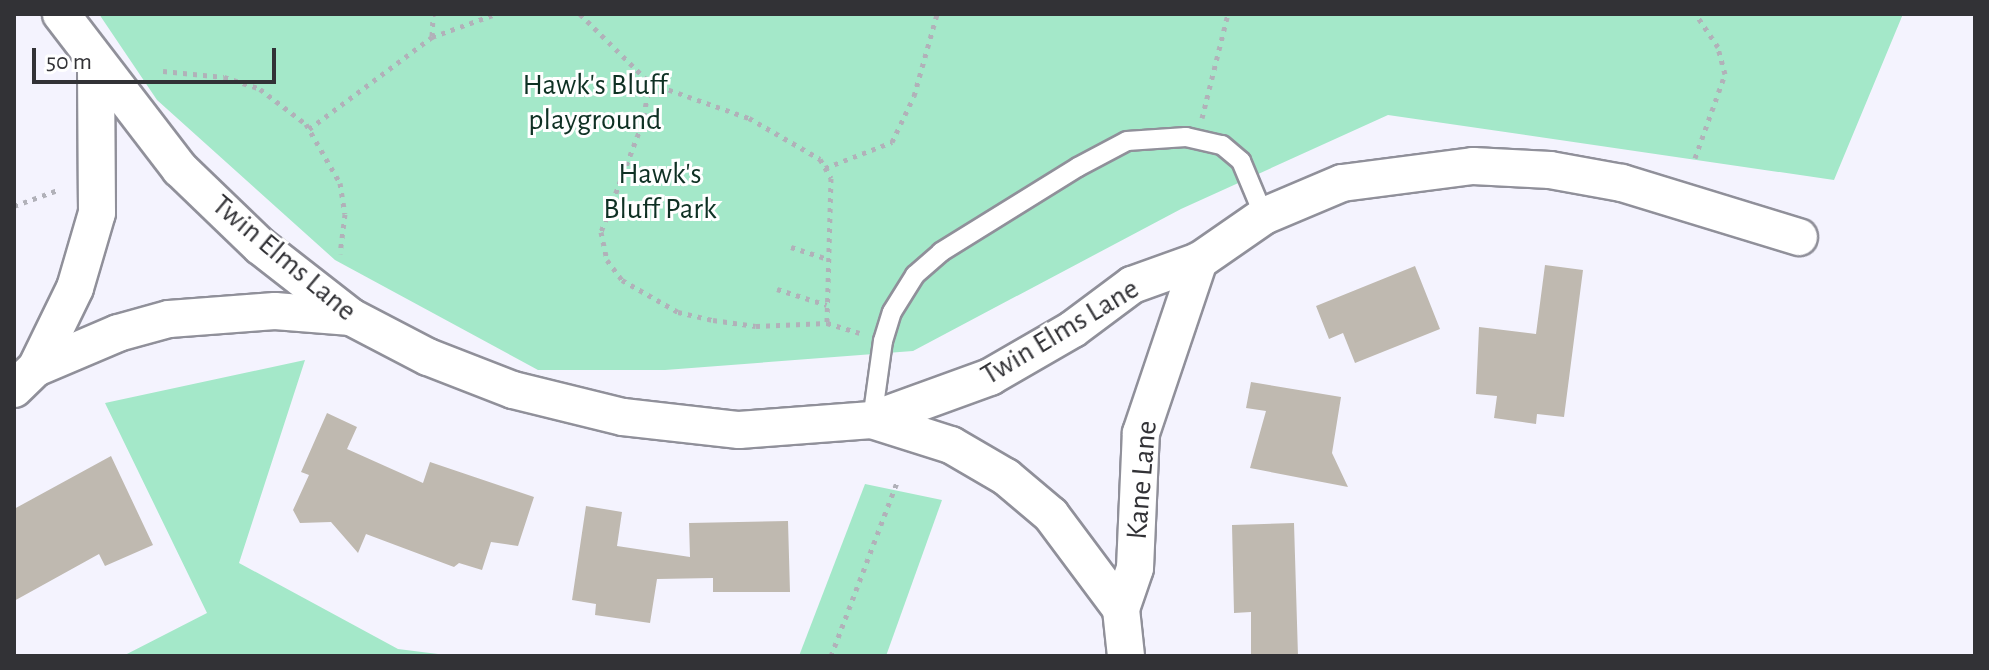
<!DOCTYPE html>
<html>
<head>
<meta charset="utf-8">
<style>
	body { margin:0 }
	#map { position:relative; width:1989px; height:670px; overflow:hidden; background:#f4f3fe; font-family:"Alegreya Sans",sans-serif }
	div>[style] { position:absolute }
	.green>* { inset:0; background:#a4e8c9 }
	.building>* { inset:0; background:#bfb9b0 }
	.path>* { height:5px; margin-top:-2.5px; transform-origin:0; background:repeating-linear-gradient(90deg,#b1b1b9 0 4px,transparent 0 10px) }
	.roads { filter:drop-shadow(2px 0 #90909a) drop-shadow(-2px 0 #90909a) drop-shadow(0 2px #90909a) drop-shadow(0 -2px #90909a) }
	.service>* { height:18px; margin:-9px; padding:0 9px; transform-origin:9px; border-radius:9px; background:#fff }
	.minor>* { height:36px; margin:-18px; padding:0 18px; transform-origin:18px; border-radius:18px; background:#fff }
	span { translate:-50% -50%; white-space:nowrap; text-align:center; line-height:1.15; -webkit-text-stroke:6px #fff; paint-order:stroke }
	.park-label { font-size:30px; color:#0f3124 }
	.street-label { font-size:30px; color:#323236 }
	.frame { position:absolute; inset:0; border:16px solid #323236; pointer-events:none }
	.scale { position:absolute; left:32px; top:48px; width:244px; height:36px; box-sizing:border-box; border:4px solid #323236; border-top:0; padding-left:10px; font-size:24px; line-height:28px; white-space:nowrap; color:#323236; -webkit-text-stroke:6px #fff; paint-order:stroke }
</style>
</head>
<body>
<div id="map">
	<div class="green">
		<i style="clip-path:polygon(99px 14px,1903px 14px,1834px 180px,1388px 115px,1181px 209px,913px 351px,665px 370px,538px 370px,335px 260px,157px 100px)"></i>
		<i style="clip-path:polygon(305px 360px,239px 563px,398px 649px,454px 656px,123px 656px,207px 613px,105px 403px)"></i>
		<i style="clip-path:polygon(865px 484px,942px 500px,886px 656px,799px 656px)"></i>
	</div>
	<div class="building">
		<i style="clip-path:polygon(1545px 265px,1583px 270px,1564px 417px,1537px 414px,1536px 424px,1494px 418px,1497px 396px,1476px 394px,1479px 327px,1536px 334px)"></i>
		<i style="clip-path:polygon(1415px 266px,1440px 329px,1355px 363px,1343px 333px,1329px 339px,1316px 306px)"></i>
		<i style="clip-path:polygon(1251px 382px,1341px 397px,1332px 453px,1348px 487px,1250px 468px,1266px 411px,1246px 408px)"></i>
		<i style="clip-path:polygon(327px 413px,357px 427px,347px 449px,423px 483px,430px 462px,534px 497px,518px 546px,491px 542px,482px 570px,459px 563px,454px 567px,366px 534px,358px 553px,331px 522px,300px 523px,293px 510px,309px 475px,301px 472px)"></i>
		<i style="clip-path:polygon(111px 456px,153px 545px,105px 566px,99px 554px,14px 601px,14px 509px)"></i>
		<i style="clip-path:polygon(586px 506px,622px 512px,617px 546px,690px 557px,689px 523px,788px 521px,790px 592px,713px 592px,713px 578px,657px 579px,650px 623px,595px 615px,596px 604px,572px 600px)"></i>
		<i style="clip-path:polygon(1294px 523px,1298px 656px,1251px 656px,1251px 612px,1234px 613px,1232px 525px)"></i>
	</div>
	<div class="path">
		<i style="left:580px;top:14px;width:98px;rotate:44.6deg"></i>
		<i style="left:650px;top:83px;width:42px;rotate:101deg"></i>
		<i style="left:642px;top:124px;width:116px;rotate:110.8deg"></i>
		<i style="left:601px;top:232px;width:29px;rotate:78deg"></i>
		<i style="left:607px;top:260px;width:25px;rotate:53deg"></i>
		<i style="left:622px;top:280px;width:64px;rotate:29.7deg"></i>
		<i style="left:678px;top:312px;width:36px;rotate:13deg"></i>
		<i style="left:713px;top:320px;width:43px;rotate:7.9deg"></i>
		<i style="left:756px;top:326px;width:71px;rotate:-2.4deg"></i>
		<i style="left:827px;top:323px;width:34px;rotate:17deg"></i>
		<i style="left:432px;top:36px;width:22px;rotate:-87deg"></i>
		<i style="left:163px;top:71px;width:61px;rotate:5.6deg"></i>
		<i style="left:224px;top:77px;width:38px;rotate:18deg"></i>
		<i style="left:260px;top:89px;width:58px;rotate:37.3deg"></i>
		<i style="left:306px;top:124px;width:68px;rotate:60deg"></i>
		<i style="left:340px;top:183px;width:31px;rotate:81deg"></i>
		<i style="left:345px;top:214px;width:40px;rotate:97.1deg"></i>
		<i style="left:650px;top:83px;width:105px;rotate:19.5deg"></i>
		<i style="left:749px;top:118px;width:82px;rotate:30deg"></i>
		<i style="left:820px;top:159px;width:22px;rotate:60deg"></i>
		<i style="left:831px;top:178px;width:145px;rotate:91.6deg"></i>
		<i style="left:1202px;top:118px;width:107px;rotate:-76deg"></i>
		<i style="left:309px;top:129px;width:154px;rotate:-36.8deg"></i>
		<i style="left:432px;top:37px;width:68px;rotate:-19.8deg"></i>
		<i style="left:1695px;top:158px;width:89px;rotate:-70.3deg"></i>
		<i style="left:1725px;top:74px;width:28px;rotate:-105deg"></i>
		<i style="left:1718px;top:47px;width:40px;rotate:-124deg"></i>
		<i style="left:825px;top:168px;width:72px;rotate:-21.2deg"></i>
		<i style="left:892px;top:142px;width:51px;rotate:-64.4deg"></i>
		<i style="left:914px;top:96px;width:85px;rotate:-74.3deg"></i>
		<i style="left:14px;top:206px;width:47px;rotate:-20deg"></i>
		<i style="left:791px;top:247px;width:39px;rotate:18deg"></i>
		<i style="left:777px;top:289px;width:52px;rotate:17.7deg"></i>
		<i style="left:831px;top:656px;width:186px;rotate:-69.2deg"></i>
	</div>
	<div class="roads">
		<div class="service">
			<i style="left:872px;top:420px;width:80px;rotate:-82.1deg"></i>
			<i style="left:883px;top:341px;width:30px;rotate:-73deg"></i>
			<i style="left:892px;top:312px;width:44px;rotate:-58.1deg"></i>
			<i style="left:915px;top:275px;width:35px;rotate:-41deg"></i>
			<i style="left:941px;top:252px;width:161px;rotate:-31.8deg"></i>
			<i style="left:1078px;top:167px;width:55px;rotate:-28deg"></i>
			<i style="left:1127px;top:141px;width:59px;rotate:-3.9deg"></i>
			<i style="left:1186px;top:137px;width:37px;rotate:13deg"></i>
			<i style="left:1222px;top:145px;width:25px;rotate:40deg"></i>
			<i style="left:1241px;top:161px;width:60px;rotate:67.3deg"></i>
		</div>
		<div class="minor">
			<i style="left:61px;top:14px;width:195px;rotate:52.5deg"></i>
			<i style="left:180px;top:169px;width:111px;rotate:43.9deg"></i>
			<i style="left:260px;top:246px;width:115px;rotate:38deg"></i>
			<i style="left:351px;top:317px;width:87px;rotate:27.5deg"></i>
			<i style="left:428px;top:357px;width:91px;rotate:21.2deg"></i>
			<i style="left:513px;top:390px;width:113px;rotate:13.8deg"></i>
			<i style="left:623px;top:417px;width:117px;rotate:6.4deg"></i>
			<i style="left:739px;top:430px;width:133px;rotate:-4.3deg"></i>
			<i style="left:872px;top:420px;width:126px;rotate:-20deg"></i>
			<i style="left:990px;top:377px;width:96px;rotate:-30deg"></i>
			<i style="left:1073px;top:329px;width:74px;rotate:-36.7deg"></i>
			<i style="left:1132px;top:285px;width:71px;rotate:-19.7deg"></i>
			<i style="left:1199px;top:261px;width:79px;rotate:-34.7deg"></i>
			<i style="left:1264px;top:216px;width:85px;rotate:-22.9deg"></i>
			<i style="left:1342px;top:183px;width:132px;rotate:-7.4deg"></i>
			<i style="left:1473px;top:166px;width:77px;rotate:3deg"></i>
			<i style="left:1550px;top:170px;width:73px;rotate:10.2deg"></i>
			<i style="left:1622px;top:183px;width:185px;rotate:17deg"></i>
			<i style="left:36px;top:368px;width:89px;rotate:-23.1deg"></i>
			<i style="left:118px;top:333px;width:53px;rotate:-15.4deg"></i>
			<i style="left:169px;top:319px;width:106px;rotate:-4.3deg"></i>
			<i style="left:275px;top:311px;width:76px;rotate:4.5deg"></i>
			<i style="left:14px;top:389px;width:30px;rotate:-44deg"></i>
			<i style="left:36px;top:368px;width:89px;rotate:-64deg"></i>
			<i style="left:75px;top:288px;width:78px;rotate:-73.7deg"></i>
			<i style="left:97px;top:213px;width:150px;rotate:-90.4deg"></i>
			<i style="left:872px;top:420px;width:83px;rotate:17.6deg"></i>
			<i style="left:951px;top:445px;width:64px;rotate:30.2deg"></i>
			<i style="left:1006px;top:477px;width:59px;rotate:40.2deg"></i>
			<i style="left:1051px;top:515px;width:117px;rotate:53.3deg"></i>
			<i style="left:1126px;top:656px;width:47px;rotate:-96.1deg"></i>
			<i style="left:1121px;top:609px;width:43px;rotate:-71.1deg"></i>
			<i style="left:1135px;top:568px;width:135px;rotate:-87.5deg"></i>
			<i style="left:1141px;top:433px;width:182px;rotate:-71.4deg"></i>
		</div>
	</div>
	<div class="park-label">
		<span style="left:595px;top:102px">Hawk's Bluff<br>playground</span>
		<span style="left:660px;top:191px">Hawk's<br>Bluff Park</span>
	</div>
	<div class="street-label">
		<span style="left:284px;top:258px;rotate:40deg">Twin Elms Lane</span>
		<span style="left:1060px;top:332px;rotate:-31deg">Twin Elms Lane</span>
		<span style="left:1142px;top:480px;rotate:-85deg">Kane Lane</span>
	</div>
	<div class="frame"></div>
	<div class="scale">50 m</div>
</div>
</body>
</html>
